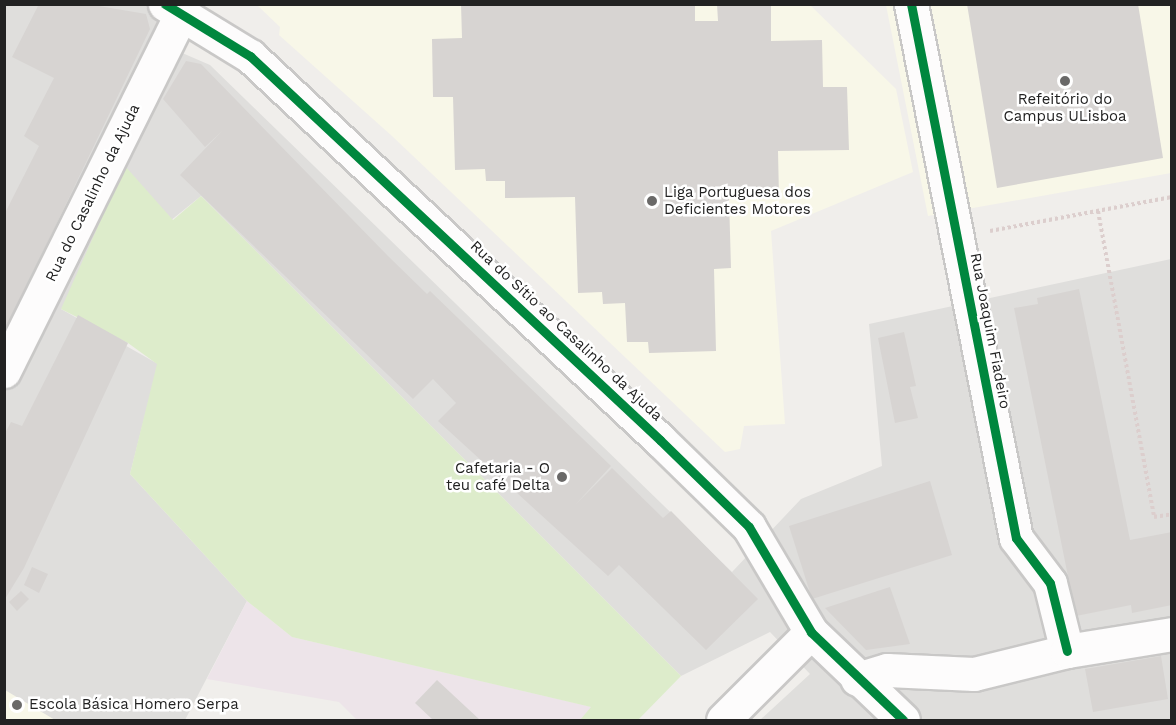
<!DOCTYPE html>
<html>
<head>
<meta charset="utf-8">
<style>
	body { margin:0 }
	#map { position:relative; width:1176px; height:725px; overflow:hidden; background:#f0eeeb; font-family:"Work Sans",sans-serif }
	div>[style] { position:absolute }
	.residential>* { inset:0; background:#dfdedc }
	.industrial>* { inset:0; background:#ede4e9 }
	.education>* { inset:0; background:#f8f7e8 }
	.grass>* { inset:0; background:#ddeccb }
	.building>* { inset:0; background:#d7d4d2 }
	.path>* { height:4px; margin-top:-2px; transform-origin:0; background:repeating-linear-gradient(90deg,#dccecd 0 3px,transparent 0 6px) }
	.roads { filter:drop-shadow(2px 0 #c9c8c7) drop-shadow(-2px 0 #c9c8c7) drop-shadow(0 2px #c9c8c7) drop-shadow(0 -2px #c9c8c7) }
	.minor>* { height:33px; margin:-16.5px; padding:0 16.5px; transform-origin:16.5px; border-radius:16.5px; background:#fdfcfc }
	.cycleway>* { height:9px; margin:-4.5px; padding:0 4.5px; transform-origin:4.5px; border-radius:4.5px; background:#00873e }
	.dots>* { width:16px; height:16px; translate:-50% -50%; box-sizing:border-box; border:3px solid #fff; border-radius:50% }
	span { translate:-50% -50%; white-space:nowrap; text-align:center; line-height:1.15; -webkit-text-stroke:5px #fff; paint-order:stroke }
	.poi-label { font-size:15px; color:#222 }
	.left { translate:0 -50%; text-align:left }
	.right { translate:-100% -50%; text-align:right }
	.street-label { font-size:15px; color:#222 }
	.frame { position:absolute; inset:0; border:6px solid #222; pointer-events:none }
</style>
</head>
<body>
<div id="map">
	<div class="residential">
		<i style="clip-path:polygon(5px 5px,169px 5px,180px 52px,210px 65px,732px 572px,801px 499px,882px 466px,869px 324px,1171px 259px,1171px 720px,760px 720px,810px 674px,770px 632px,681px 676px,201px 196px,61px 309px,158px 364px,130px 474px,247px 601px,185px 720px,52px 720px,5px 692px)"></i>
	</div>
	<div class="industrial">
		<i style="clip-path:polygon(247px 601px,292px 637px,592px 707px,580px 720px,357px 720px,339px 702px,207px 679px)"></i>
	</div>
	<div class="education">
		<i style="clip-path:polygon(257px 5px,810px 5px,896px 89px,913px 172px,771px 231px,785px 424px,744px 426px,740px 449px,725px 452px,392px 136px,279px 35px,280px 27px)"></i>
		<i style="clip-path:polygon(886px 5px,1171px 5px,1171px 173px,928px 216px)"></i>
		<i style="clip-path:polygon(5px 690px,55px 720px,5px 720px)"></i>
	</div>
	<div class="grass">
		<i style="clip-path:polygon(125px 166px,173px 220px,201px 196px,681px 676px,638px 720px,580px 720px,591px 707px,292px 637px,247px 601px,130px 474px,157px 364px,128px 343px,61px 309px)"></i>
	</div>
	<div class="building">
		<i style="clip-path:polygon(39px 4px,87px 4px,146px 14px,150px 29px,4px 333px,4px 215px,39px 146px,24px 136px,54px 78px,12px 57px)"></i>
		<i style="clip-path:polygon(461px 4px,695px 4px,695px 21px,718px 21px,717px 4px,771px 4px,771px 41px,822px 40px,823px 87px,847px 87px,849px 150px,778px 151px,779px 197px,729px 198px,731px 268px,714px 269px,716px 351px,649px 353px,648px 342px,627px 342px,625px 303px,603px 304px,602px 292px,578px 293px,575px 197px,505px 198px,505px 181px,486px 181px,485px 169px,455px 170px,453px 97px,433px 97px,432px 39px,462px 38px)"></i>
		<i style="clip-path:polygon(967px 4px,1138px 4px,1163px 158px,997px 188px)"></i>
		<i style="clip-path:polygon(186px 61px,201px 64px,388px 256px,427px 294px,430px 291px,611px 466px,575px 505px,612px 468px,663px 518px,671px 511px,758px 599px,706px 650px,619px 565px,608px 576px,438px 421px,456px 403px,433px 379px,413px 399px,180px 175px,222px 131px,205px 147px,163px 99px)"></i>
		<i style="clip-path:polygon(1079px 289px,1130px 540px,1172px 532px,1172px 605px,1132px 613px,1131px 605px,1076px 616px,1014px 308px,1038px 304px,1037px 298px)"></i>
		<i style="clip-path:polygon(78px 315px,128px 343px,24px 568px,5px 599px,5px 433px,11px 422px,22px 426px)"></i>
		<i style="clip-path:polygon(904px 332px,916px 386px,910px 387px,918px 418px,895px 423px,878px 338px)"></i>
		<i style="clip-path:polygon(930px 481px,952px 555px,812px 599px,789px 526px)"></i>
		<i style="clip-path:polygon(32px 567px,48px 574px,39px 593px,24px 585px)"></i>
		<i style="clip-path:polygon(890px 587px,910px 644px,866px 650px,825px 608px)"></i>
		<i style="clip-path:polygon(21px 591px,29px 599px,17px 611px,9px 602px)"></i>
		<i style="clip-path:polygon(1161px 656px,1168px 699px,1093px 712px,1085px 669px)"></i>
		<i style="clip-path:polygon(437px 680px,480px 720px,433px 720px,415px 703px)"></i>
	</div>
	<div class="path">
		<i style="left:1098px;top:211px;width:311px;rotate:79.6deg"></i>
		<i style="left:1154px;top:517px;width:18px;rotate:-9deg"></i>
		<i style="left:990px;top:231px;width:185px;rotate:-10.6deg"></i>
	</div>
	<div class="roads">
		<div class="minor">
			<i style="left:165px;top:4px;width:100px;rotate:31.5deg"></i>
			<i style="left:250px;top:56px;width:562px;rotate:43.12deg"></i>
			<i style="left:660px;top:440px;width:124px;rotate:44.3deg"></i>
			<i style="left:749px;top:527px;width:122px;rotate:59.4deg"></i>
			<i style="left:811px;top:632px;width:127px;rotate:43.7deg"></i>
			<i style="left:911px;top:4px;width:544px;rotate:78.88deg"></i>
			<i style="left:1016px;top:538px;width:56px;rotate:52.9deg"></i>
			<i style="left:1050px;top:583px;width:70px;rotate:76deg"></i>
			<i style="left:4px;top:371px;width:398px;rotate:-63.6deg"></i>
			<i style="left:857px;top:679px;width:31px;rotate:-17deg"></i>
			<i style="left:887px;top:670px;width:87px;rotate:2.6deg"></i>
			<i style="left:974px;top:674px;width:96px;rotate:-13.9deg"></i>
			<i style="left:1067px;top:651px;width:106px;rotate:-9.2deg"></i>
			<i style="left:723px;top:720px;width:124px;rotate:-45deg"></i>
		</div>
	</div>
	<div class="cycleway">
		<i style="left:165px;top:4px;width:100px;rotate:31.5deg"></i>
		<i style="left:250px;top:56px;width:562px;rotate:43.12deg"></i>
		<i style="left:660px;top:440px;width:124px;rotate:44.3deg"></i>
		<i style="left:749px;top:527px;width:122px;rotate:59.4deg"></i>
		<i style="left:811px;top:632px;width:127px;rotate:43.7deg"></i>
		<i style="left:911px;top:4px;width:544px;rotate:78.88deg"></i>
		<i style="left:1016px;top:538px;width:56px;rotate:52.9deg"></i>
		<i style="left:1050px;top:583px;width:70px;rotate:76deg"></i>
	</div>
	<div class="dots">
		<i style="left:1065px;top:81px;background:#6a6968"></i>
		<i style="left:652px;top:201px;background:#6a6968"></i>
		<i style="left:562px;top:477px;background:#6a6968"></i>
		<i style="left:17px;top:705px;background:#6a6968"></i>
	</div>
	<div class="poi-label">
		<span style="left:1065px;top:108px">Refeitório do<br>Campus ULisboa</span>
		<span class="left" style="left:664px;top:201px">Liga Portuguesa dos<br>Deficientes Motores</span>
		<span class="right" style="left:550px;top:477px">Cafetaria - O<br>teu café Delta</span>
		<span class="left" style="left:29px;top:705px">Escola Básica Homero Serpa</span>
	</div>
	<div class="street-label">
		<span style="left:93px;top:193px;rotate:-64deg">Rua do Casalinho da Ajuda</span>
		<span style="left:566px;top:331px;rotate:43deg">Rua do Sítio ao Casalinho da Ajuda</span>
		<span style="left:990px;top:331px;rotate:79deg">Rua Joaquim Fiadeiro</span>
	</div>
	<div class="frame"></div>
</div>
</body>
</html>
